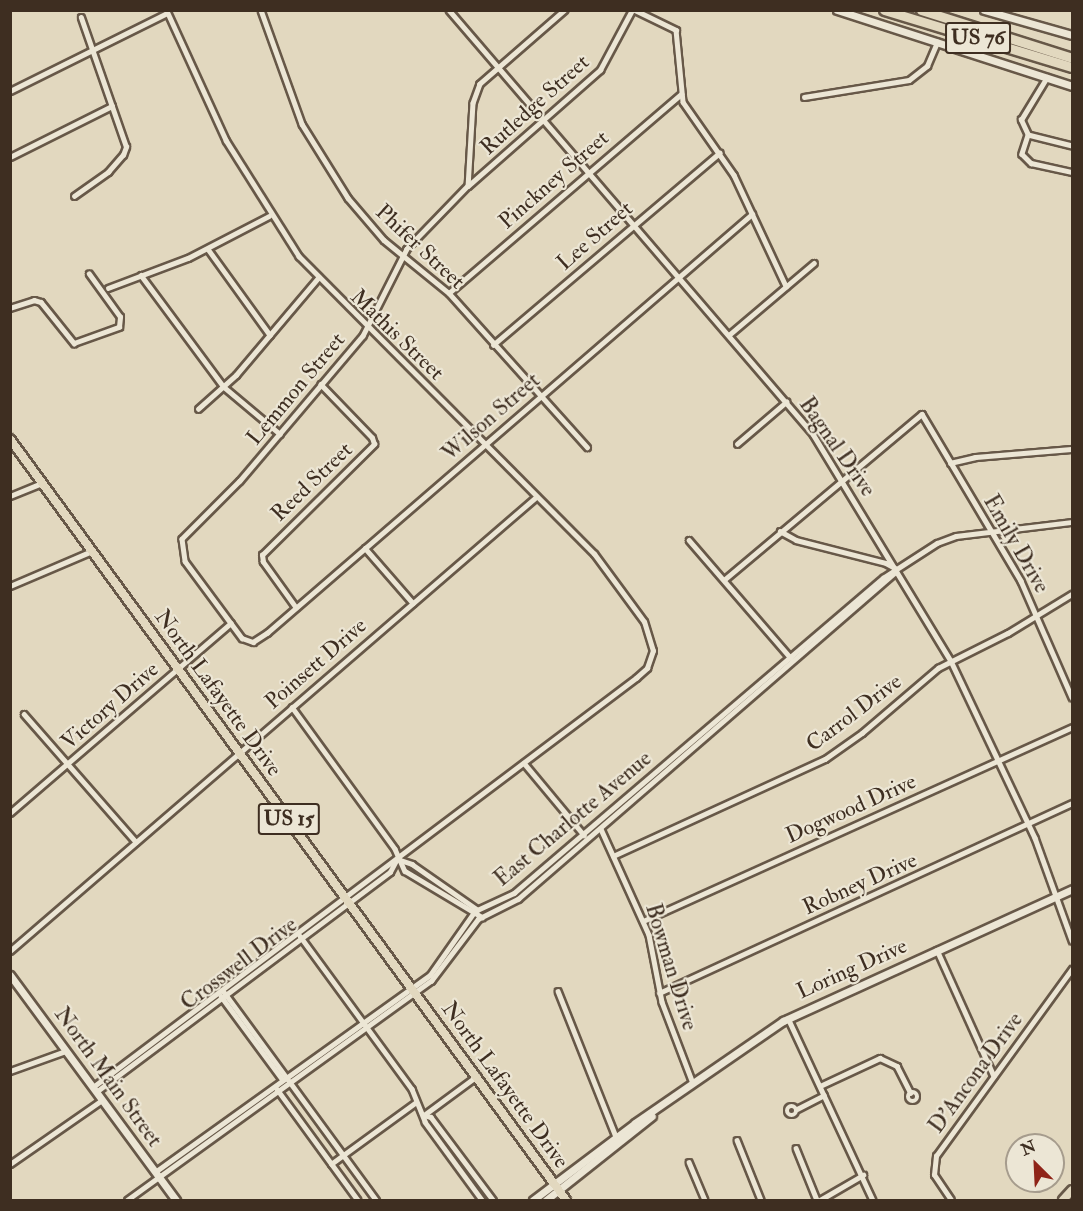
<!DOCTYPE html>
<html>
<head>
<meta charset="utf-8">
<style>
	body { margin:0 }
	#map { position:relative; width:1083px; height:1211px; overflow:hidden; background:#e2d8bf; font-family:"IM FELL Double Pica",serif }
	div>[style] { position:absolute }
	.roads { filter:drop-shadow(2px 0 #675848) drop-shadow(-2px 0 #675848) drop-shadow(0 2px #675848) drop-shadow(0 -2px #675848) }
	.street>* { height:4.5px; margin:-2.25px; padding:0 2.25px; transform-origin:2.25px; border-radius:2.25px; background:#ece6d5 }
	.street>.ring { margin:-2.25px; padding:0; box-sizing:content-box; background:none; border:4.5px solid #ece6d5; border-radius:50% }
	.secondary>* { height:7px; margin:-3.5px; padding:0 3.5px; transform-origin:3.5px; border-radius:3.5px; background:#ece6d5 }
	.primary>* { height:8px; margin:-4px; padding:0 4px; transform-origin:4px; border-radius:4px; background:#e2d8bf }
	.highway>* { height:9px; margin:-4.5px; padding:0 4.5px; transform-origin:4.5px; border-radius:4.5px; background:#e2d8bf }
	span { translate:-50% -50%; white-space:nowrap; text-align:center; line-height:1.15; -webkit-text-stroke:4.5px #ece6d5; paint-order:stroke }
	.shield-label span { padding:2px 4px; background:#ece6d5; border:2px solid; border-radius:4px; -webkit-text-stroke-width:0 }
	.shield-label { font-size:21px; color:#3e2e21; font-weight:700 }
	.street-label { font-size:22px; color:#3e2e21 }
	.frame { position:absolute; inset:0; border:12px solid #3e2e21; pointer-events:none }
	.north { position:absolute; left:1005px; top:1133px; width:60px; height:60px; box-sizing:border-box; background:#ece6d5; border:2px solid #a69c8d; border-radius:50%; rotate:336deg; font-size:16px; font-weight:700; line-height:24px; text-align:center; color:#3e2e21 }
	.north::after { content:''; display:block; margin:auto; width:21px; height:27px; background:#8f2418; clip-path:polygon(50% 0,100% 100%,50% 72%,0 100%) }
</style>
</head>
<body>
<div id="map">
	<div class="roads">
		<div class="street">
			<i style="left:261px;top:10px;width:121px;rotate:70.2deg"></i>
			<i style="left:302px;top:124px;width:87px;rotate:58.1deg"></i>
			<i style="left:348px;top:198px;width:55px;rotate:49.4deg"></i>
			<i style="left:384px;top:240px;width:84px;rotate:39.2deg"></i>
			<i style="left:449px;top:293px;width:207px;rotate:48.1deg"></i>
			<i style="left:449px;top:10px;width:559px;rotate:49.35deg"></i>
			<i style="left:813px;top:434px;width:266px;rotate:58.7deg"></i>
			<i style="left:951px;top:661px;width:196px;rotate:64.6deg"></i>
			<i style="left:1035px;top:838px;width:109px;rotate:70.1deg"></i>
			<i style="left:565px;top:10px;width:113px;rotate:139deg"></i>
			<i style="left:480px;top:84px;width:20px;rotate:110deg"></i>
			<i style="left:473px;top:103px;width:83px;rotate:93.4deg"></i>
			<i style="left:468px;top:186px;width:88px;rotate:134.1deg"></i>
			<i style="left:407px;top:249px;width:97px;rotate:116.8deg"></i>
			<i style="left:363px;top:336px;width:190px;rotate:130.3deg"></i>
			<i style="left:240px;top:481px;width:82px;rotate:135deg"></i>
			<i style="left:182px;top:539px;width:22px;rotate:82deg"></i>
			<i style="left:185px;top:561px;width:96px;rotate:53.5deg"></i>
			<i style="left:242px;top:638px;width:12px;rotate:20deg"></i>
			<i style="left:253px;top:642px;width:17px;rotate:-33deg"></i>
			<i style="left:267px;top:633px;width:641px;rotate:-40.82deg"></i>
			<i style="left:635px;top:10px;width:46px;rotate:26deg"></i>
			<i style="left:676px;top:30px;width:72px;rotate:84.4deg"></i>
			<i style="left:683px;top:102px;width:89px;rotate:55.1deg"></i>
			<i style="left:734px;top:175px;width:123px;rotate:64.9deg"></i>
			<i style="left:10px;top:91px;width:175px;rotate:-26.4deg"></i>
			<i style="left:804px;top:97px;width:106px;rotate:-9.2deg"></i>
			<i style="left:909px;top:80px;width:23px;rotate:-38deg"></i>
			<i style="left:927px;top:66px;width:26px;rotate:-67deg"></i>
			<i style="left:1028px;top:135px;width:17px;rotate:-115deg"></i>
			<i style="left:1021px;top:120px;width:50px;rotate:-58.8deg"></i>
			<i style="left:1072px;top:146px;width:45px;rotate:-166deg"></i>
			<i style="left:1028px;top:135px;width:20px;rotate:108deg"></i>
			<i style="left:1022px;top:154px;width:13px;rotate:45deg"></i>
			<i style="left:1031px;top:163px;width:42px;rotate:12.4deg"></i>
			<i style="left:10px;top:157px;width:114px;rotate:-26.6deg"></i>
			<i style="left:468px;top:186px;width:176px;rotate:-41.3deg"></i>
			<i style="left:600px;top:70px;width:68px;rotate:-61.9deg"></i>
			<i style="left:74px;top:196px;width:42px;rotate:-35.2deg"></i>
			<i style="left:108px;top:172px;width:23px;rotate:-49deg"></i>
			<i style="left:123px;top:155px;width:9px;rotate:-69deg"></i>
			<i style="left:126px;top:147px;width:137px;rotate:-109.2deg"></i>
			<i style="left:208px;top:249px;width:106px;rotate:54.2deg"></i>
			<i style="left:141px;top:275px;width:139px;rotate:53.5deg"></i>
			<i style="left:224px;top:387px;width:73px;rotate:40deg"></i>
			<i style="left:108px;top:288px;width:85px;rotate:-20.6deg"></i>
			<i style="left:188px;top:258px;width:91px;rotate:-27.4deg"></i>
			<i style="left:449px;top:293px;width:306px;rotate:-40.6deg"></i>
			<i style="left:10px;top:308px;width:25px;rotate:-18deg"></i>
			<i style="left:34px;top:300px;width:7px;rotate:16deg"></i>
			<i style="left:41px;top:302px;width:53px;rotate:51.2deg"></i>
			<i style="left:74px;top:343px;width:48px;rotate:-19.6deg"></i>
			<i style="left:119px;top:327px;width:10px;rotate:-84deg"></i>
			<i style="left:120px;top:317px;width:53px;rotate:-125.8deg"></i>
			<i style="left:729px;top:335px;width:111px;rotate:-40.3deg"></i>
			<i style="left:493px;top:345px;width:297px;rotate:-40.3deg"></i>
			<i style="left:198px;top:409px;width:51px;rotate:-41.8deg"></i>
			<i style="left:236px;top:375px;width:126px;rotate:-49.8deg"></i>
			<i style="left:737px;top:444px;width:65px;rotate:-40.6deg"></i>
			<i style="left:950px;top:463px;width:26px;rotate:-13deg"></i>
			<i style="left:975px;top:457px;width:97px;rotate:-4.7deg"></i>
			<i style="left:10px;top:496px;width:35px;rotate:-22deg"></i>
			<i style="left:780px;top:531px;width:18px;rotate:29deg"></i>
			<i style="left:796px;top:540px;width:93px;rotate:14.3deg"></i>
			<i style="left:886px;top:563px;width:10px;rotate:29deg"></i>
			<i style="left:689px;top:540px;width:155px;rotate:49.2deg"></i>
			<i style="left:365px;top:548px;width:73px;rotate:48.9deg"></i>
			<i style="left:724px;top:580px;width:258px;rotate:-40deg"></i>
			<i style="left:922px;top:414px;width:194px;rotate:59.3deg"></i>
			<i style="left:1021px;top:581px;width:127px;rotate:66.3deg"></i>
			<i style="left:10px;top:586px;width:89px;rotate:-23.1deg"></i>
			<i style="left:296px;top:608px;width:57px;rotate:-125.7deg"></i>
			<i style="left:263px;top:562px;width:7px;rotate:-98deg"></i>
			<i style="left:262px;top:555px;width:158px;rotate:-44.7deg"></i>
			<i style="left:374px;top:444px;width:6px;rotate:-108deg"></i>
			<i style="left:372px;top:438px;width:74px;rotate:-133.9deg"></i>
			<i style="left:292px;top:707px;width:175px;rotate:54deg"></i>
			<i style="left:395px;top:849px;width:24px;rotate:66deg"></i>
			<i style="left:405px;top:871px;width:90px;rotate:30.9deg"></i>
			<i style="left:24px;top:714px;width:170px;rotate:48.8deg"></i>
			<i style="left:524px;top:763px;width:94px;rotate:50.2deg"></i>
			<i style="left:10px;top:813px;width:291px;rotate:-40.7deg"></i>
			<i style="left:601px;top:829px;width:116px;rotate:65.6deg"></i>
			<i style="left:649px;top:935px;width:68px;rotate:79deg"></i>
			<i style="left:662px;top:1002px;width:87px;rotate:69.1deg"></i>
			<i style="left:613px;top:856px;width:233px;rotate:-24.6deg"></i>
			<i style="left:825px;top:759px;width:45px;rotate:-35.1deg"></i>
			<i style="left:862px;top:733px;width:100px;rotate:-40.5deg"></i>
			<i style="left:938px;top:668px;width:78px;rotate:-26.6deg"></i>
			<i style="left:1008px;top:633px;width:75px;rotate:-31.4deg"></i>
			<i style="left:397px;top:859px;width:16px;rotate:18deg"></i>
			<i style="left:412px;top:864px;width:80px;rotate:34.9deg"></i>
			<i style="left:643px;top:921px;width:471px;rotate:-24.3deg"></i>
			<i style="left:300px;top:936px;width:190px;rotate:53.8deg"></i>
			<i style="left:412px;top:1089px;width:35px;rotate:68deg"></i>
			<i style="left:425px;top:1122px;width:97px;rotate:53.8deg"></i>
			<i style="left:937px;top:950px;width:138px;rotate:65.7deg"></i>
			<i style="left:10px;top:951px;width:693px;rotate:-40.79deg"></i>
			<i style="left:558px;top:991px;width:159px;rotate:68.3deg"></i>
			<i style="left:224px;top:992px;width:258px;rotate:53.8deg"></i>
			<i style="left:659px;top:993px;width:455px;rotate:-24.7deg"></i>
			<i style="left:221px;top:996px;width:104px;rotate:53.6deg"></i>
			<i style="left:788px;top:1018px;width:201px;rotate:65deg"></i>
			<i style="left:10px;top:1071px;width:59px;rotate:-19.7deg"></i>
			<i style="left:820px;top:1086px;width:66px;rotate:-25deg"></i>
			<i style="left:880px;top:1058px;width:19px;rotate:25deg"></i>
			<i style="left:897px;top:1066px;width:30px;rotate:63deg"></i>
			<i style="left:93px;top:1087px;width:680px;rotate:-36.99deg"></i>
			<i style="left:636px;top:678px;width:15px;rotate:-42deg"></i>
			<i style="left:647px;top:668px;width:18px;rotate:-71deg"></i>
			<i style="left:653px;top:651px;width:30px;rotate:-107deg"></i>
			<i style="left:644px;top:622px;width:84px;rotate:-126.3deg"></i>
			<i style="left:594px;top:554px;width:419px;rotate:-134.8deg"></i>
			<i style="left:299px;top:257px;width:137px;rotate:-122.2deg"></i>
			<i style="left:226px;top:141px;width:144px;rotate:-114.6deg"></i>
			<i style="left:277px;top:1089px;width:137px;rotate:53.9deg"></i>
			<i class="ring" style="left:908px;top:1092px;width:5.5px;height:5.5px"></i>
			<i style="left:96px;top:1092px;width:367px;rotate:-36.8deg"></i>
			<i style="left:390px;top:872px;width:15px;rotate:-62deg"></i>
			<i class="ring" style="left:787px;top:1106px;width:5.5px;height:5.5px"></i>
			<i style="left:797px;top:1109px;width:30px;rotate:-27deg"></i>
			<i style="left:424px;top:1115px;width:7px;rotate:16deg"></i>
			<i style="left:431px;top:1117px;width:104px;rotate:53.2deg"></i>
			<i style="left:424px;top:1115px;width:66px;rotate:-36.3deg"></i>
			<i style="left:737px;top:1140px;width:65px;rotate:68.2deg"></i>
			<i style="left:796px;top:1148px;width:56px;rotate:68deg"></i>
			<i style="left:689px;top:1162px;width:41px;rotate:67.2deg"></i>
			<i style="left:10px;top:1164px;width:112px;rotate:-34.8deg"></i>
			<i style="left:331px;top:1164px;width:104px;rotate:-36deg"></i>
			<i style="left:155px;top:1172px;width:338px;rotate:-35.6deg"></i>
			<i style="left:430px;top:975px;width:78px;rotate:-54.9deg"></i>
			<i style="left:475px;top:911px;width:43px;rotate:-24.8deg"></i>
			<i style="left:514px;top:893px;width:485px;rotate:-40.5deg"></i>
			<i style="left:883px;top:578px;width:64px;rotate:-32.9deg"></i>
			<i style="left:937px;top:543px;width:20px;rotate:-20deg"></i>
			<i style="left:956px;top:536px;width:117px;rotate:-6.9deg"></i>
			<i style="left:127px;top:1200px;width:375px;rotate:-35.8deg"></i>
			<i style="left:431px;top:981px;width:78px;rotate:-52.8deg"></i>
			<i style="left:478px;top:919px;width:45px;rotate:-26.6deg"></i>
			<i style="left:518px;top:899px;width:499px;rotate:-40.9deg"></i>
			<i style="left:820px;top:1200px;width:50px;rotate:-30.2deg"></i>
			<i style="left:951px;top:1200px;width:30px;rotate:-124deg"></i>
			<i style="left:934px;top:1175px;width:19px;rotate:-84deg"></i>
			<i style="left:936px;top:1156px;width:231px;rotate:-54deg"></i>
		</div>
		<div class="secondary">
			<i style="left:837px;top:10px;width:247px;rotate:17.9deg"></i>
			<i style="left:984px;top:10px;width:91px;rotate:15.9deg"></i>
			<i style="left:10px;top:975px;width:280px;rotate:53.6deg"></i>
			<i style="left:533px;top:1200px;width:128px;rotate:-37deg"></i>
			<i style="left:635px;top:1123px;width:180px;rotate:-34.6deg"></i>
			<i style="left:783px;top:1021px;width:318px;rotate:-24.5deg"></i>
			<i style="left:546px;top:1200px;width:135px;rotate:-38.4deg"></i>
		</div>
		<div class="primary">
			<i style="left:10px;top:439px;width:942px;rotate:53.85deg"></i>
			<i style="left:1063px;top:1200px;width:13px;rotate:-48deg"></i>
		</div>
		<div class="highway">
			<i style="left:884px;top:10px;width:196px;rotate:16.9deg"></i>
			<i style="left:921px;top:10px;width:158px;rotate:17.6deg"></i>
		</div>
	</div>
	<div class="shield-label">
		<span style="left:978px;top:38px">US 76</span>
		<span style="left:289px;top:819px">US 15</span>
	</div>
	<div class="street-label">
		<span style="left:535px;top:105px;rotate:-42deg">Rutledge Street</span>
		<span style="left:554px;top:180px;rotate:-41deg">Pinckney Street</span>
		<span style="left:595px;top:236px;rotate:-41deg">Lee Street</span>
		<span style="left:420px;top:247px;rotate:43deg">Phifer Street</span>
		<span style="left:397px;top:335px;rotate:44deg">Mathis Street</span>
		<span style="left:296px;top:389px;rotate:-50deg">Lemmon Street</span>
		<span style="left:491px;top:417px;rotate:-41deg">Wilson Street</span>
		<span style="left:837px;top:447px;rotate:55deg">Bagnal Drive</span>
		<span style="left:312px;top:482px;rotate:-44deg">Reed Street</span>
		<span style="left:1016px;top:544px;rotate:60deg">Emily Drive</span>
		<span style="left:316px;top:664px;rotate:-41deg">Poinsett Drive</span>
		<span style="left:218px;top:693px;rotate:54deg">North Lafayette Drive</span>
		<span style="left:110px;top:706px;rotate:-41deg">Victory Drive</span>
		<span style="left:854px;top:713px;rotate:-37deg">Carrol Drive</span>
		<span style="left:851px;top:809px;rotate:-24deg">Dogwood Drive</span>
		<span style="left:573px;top:819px;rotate:-40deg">East Charlotte Avenue</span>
		<span style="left:860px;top:884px;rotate:-24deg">Robney Drive</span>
		<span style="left:239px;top:964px;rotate:-37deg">Crosswell Drive</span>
		<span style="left:671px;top:967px;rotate:73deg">Bowman Drive</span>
		<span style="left:852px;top:969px;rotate:-24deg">Loring Drive</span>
		<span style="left:976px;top:1073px;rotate:-54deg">D'Ancona Drive</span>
		<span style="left:108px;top:1077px;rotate:54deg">North Main Street</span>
		<span style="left:505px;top:1085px;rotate:54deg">North Lafayette Drive</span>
	</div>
	<div class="frame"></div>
	<div class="north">N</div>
</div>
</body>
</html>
